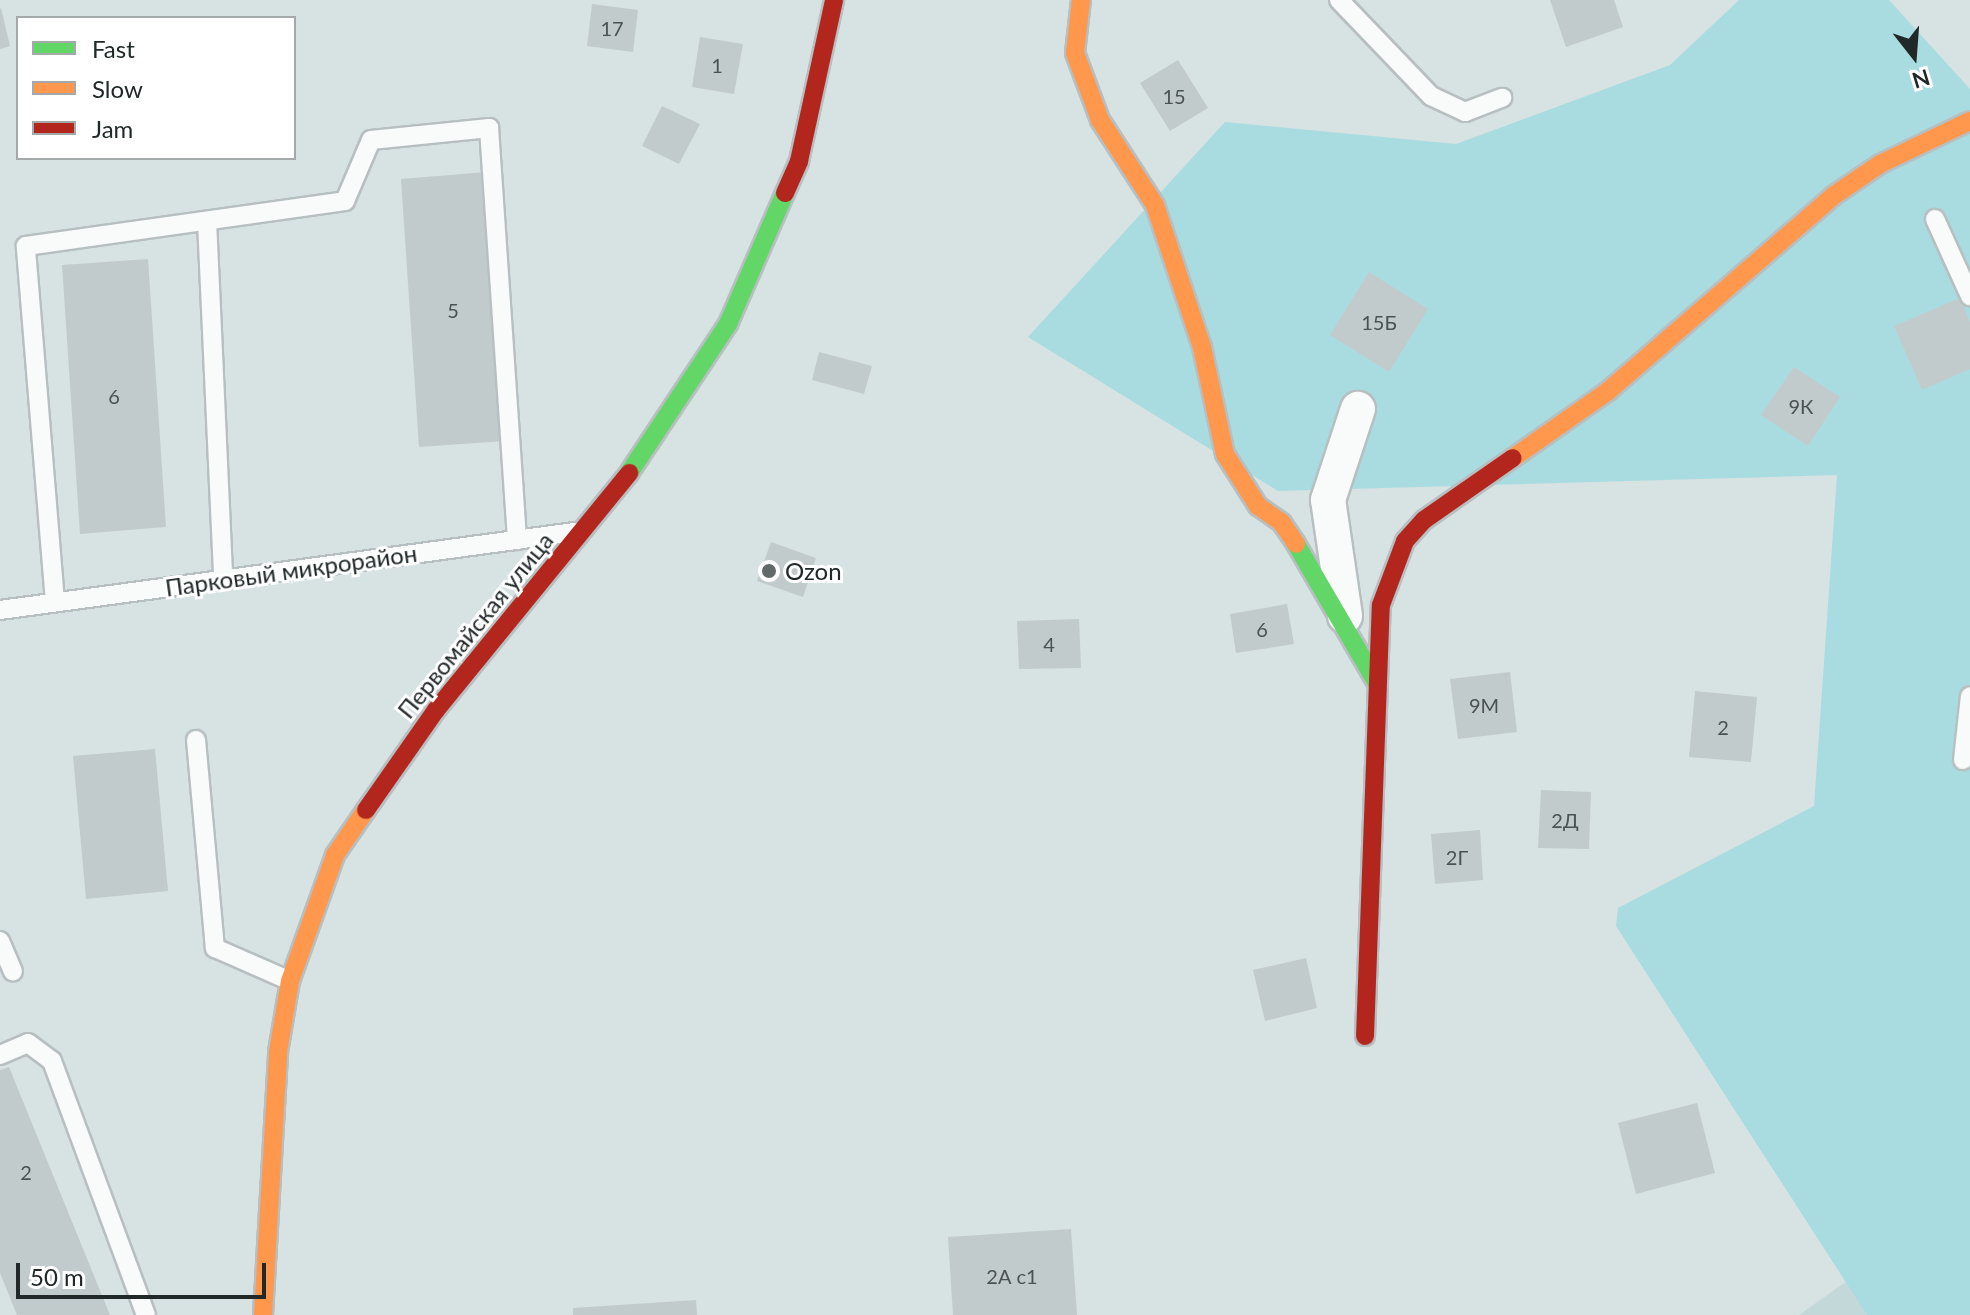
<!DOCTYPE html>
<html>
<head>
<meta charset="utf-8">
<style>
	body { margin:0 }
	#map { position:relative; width:1970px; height:1315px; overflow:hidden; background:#d7e2e2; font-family:Lato,sans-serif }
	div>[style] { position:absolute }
	.built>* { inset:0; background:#c3d8d9 }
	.green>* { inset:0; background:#a9dce0 }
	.building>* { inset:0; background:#c2cbcb }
	.roads { filter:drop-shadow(2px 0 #b7bfc0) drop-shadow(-2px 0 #b7bfc0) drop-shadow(0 2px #b7bfc0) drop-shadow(0 -2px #b7bfc0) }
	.lane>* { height:18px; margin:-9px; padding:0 9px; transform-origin:9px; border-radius:9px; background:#f9fbfb }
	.street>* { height:34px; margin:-17px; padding:0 17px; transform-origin:17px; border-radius:17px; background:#f9fbfb }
	.fast>* { height:18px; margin:-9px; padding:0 9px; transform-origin:9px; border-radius:9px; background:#63d668 }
	.slow>* { height:18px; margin:-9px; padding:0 9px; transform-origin:9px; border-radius:9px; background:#ff974d }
	.jam>* { height:18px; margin:-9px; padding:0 9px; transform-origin:9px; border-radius:9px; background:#b3261e }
	.dots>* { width:22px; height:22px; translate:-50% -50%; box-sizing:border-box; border:4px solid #fff; border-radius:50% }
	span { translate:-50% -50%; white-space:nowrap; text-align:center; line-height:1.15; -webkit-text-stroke:6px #fff; paint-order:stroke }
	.number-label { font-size:20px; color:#4a5252 }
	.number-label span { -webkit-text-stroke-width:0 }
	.street-label { font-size:24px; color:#212828 }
	.poi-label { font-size:24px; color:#212828 }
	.left { translate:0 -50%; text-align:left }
	.legend { position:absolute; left:16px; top:16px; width:280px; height:144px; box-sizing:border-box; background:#fff; border:2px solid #a6a9a9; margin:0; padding:10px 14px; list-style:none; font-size:24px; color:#212828 }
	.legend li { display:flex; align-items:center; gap:16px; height:40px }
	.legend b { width:40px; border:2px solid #a6a9a9 }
	.north { position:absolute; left:1874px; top:16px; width:80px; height:80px; -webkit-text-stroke:6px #fff; paint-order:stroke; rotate:163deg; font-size:22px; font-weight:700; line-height:32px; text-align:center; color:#212828 }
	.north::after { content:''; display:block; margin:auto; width:28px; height:36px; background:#212828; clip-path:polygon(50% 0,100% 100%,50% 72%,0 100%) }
	.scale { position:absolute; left:16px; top:1263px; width:250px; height:36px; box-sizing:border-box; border:4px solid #212828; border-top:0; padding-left:10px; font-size:24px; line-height:28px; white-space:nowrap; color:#212828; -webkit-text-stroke:6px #fff; paint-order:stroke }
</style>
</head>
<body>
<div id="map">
	<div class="built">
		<i style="clip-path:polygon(1847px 1281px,1867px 1315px,1799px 1315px)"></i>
	</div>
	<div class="green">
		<i style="clip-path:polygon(1739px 0,1889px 0,1970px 89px,1970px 1315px,1867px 1315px,1616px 926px,1618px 908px,1814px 806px,1837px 475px,1278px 491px,1028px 337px,1225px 122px,1456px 144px,1670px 65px)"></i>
	</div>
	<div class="building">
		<i style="clip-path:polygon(1550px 0,1614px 0,1623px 27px,1566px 47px)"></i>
		<i style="clip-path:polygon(592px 4px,638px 10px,633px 52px,587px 46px)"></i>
		<i style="clip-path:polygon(1px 8px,10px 46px,0 49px,0 9px)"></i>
		<i style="clip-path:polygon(700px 37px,743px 44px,734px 94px,692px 87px)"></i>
		<i style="clip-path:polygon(1178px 60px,1208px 108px,1170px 131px,1140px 83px)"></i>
		<i style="clip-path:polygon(662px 106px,700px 124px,679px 164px,642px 146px)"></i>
		<i style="clip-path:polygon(486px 172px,505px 441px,419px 447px,401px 179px)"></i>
		<i style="clip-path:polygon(148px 259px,166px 527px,80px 534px,62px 265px)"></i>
		<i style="clip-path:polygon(1369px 272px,1428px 309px,1389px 372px,1330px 335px)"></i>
		<i style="clip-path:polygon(1960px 298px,1970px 322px,1970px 369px,1922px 390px,1894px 326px)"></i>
		<i style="clip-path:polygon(819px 352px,872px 366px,864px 394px,812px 380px)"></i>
		<i style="clip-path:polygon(1794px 367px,1840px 397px,1808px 446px,1761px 415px)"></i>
		<i style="clip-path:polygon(771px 542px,816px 558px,803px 597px,757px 581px)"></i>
		<i style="clip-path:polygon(1287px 604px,1294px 644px,1236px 653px,1230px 614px)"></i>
		<i style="clip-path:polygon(1079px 619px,1081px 668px,1019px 669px,1017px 621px)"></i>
		<i style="clip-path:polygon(1510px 672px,1517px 732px,1458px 739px,1450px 679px)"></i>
		<i style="clip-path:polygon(1695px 691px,1757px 697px,1751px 762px,1689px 757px)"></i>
		<i style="clip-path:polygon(155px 749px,168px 891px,86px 899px,73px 756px)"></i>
		<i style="clip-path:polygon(1541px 790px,1591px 792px,1589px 849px,1538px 848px)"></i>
		<i style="clip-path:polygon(1480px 830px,1483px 880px,1435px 884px,1431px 834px)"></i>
		<i style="clip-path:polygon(1306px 958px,1317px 1008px,1265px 1021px,1253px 970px)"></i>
		<i style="clip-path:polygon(9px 1067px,110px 1315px,17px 1315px,0 1273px,0 1070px)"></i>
		<i style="clip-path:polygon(1697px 1103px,1715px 1173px,1636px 1194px,1618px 1123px)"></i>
		<i style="clip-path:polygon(1071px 1229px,1077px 1315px,953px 1315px,948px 1237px)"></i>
		<i style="clip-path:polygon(696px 1300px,697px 1315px,573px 1315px,573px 1308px)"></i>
	</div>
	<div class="roads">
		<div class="lane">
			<i style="left:1339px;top:0;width:133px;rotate:46.2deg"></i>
			<i style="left:1431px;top:96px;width:38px;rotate:25deg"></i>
			<i style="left:1465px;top:112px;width:40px;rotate:-21deg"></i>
			<i style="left:1935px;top:219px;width:85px;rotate:65.6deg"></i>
			<i style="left:207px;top:221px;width:359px;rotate:87.4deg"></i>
			<i style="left:55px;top:602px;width:357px;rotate:-94.7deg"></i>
			<i style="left:26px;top:246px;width:322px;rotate:-8deg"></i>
			<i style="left:345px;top:201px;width:66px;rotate:-66.9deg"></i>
			<i style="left:371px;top:140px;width:119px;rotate:-5.8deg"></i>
			<i style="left:489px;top:128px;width:413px;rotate:86.1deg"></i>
			<i style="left:0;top:610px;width:580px;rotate:-7.73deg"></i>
			<i style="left:196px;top:740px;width:209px;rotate:84.8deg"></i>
			<i style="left:215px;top:948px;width:82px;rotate:23.7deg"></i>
			<i style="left:1963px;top:760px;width:64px;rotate:-83.8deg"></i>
			<i style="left:0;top:941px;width:33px;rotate:67deg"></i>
			<i style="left:0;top:1055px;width:30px;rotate:-23deg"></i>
			<i style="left:28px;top:1043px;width:30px;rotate:37deg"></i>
			<i style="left:52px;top:1061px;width:271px;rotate:69.7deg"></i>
		</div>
		<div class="street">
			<i style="left:1345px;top:616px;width:117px;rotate:-98.3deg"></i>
			<i style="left:1328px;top:500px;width:96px;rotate:-71.8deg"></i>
		</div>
		<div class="fast">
			<i style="left:629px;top:473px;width:179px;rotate:-56.4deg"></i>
			<i style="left:728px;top:324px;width:143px;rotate:-66.5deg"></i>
			<i style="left:1296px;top:544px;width:161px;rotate:59.8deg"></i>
		</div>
		<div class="slow">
			<i style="left:1081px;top:0;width:53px;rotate:96.5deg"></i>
			<i style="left:1075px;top:53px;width:72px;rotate:69.5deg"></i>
			<i style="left:1100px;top:120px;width:101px;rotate:57.1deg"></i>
			<i style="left:1155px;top:205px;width:150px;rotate:71.7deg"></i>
			<i style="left:1202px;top:347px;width:109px;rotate:77.9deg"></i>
			<i style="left:1225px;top:454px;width:62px;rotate:57.6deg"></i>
			<i style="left:1258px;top:506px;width:29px;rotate:35deg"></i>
			<i style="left:1282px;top:523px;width:25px;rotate:56deg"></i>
			<i style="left:1513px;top:458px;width:115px;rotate:-35.1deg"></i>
			<i style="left:1607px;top:392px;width:299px;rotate:-40.9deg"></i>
			<i style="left:1833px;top:196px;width:57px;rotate:-34.2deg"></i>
			<i style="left:1880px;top:164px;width:100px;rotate:-25.5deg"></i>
			<i style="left:263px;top:1315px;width:263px;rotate:-86.7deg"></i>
			<i style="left:278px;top:1052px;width:72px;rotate:-80.4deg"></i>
			<i style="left:290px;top:981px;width:134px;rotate:-70.3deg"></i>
			<i style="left:335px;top:855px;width:55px;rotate:-55.4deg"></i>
		</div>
		<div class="jam">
			<i style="left:785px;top:193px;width:35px;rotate:-66deg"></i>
			<i style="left:799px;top:161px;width:165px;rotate:-77.7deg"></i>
			<i style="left:366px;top:810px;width:122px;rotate:-55deg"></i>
			<i style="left:436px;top:710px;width:306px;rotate:-50.8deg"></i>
			<i style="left:1365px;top:1036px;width:431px;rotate:-87.9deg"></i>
			<i style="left:1381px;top:605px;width:68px;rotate:-69.4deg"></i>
			<i style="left:1405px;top:541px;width:28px;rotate:-48deg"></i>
			<i style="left:1424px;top:520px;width:108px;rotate:-34.9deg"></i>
		</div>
	</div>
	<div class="dots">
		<i style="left:769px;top:571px;background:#616969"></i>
	</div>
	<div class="number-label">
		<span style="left:612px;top:28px">17</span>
		<span style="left:717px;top:65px">1</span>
		<span style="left:1174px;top:96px">15</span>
		<span style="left:453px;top:310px">5</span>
		<span style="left:1379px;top:322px">15Б</span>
		<span style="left:114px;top:396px">6</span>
		<span style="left:1801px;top:406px">9К</span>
		<span style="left:1262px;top:629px">6</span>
		<span style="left:1049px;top:644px">4</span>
		<span style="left:1484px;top:705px">9М</span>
		<span style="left:1723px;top:727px">2</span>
		<span style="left:1565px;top:820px">2Д</span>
		<span style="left:1457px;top:857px">2Г</span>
		<span style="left:26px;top:1172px">2</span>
		<span style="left:1012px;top:1276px">2А с1</span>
	</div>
	<div class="street-label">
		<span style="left:291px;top:570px;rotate:-8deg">Парковый микрорайон</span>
		<span style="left:475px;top:625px;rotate:-51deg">Первомайская улица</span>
	</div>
	<div class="poi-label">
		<span class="left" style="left:785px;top:571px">Ozon</span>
	</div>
	<ul class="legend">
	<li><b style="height:10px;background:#63d668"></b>Fast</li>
	<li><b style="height:10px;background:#ff974d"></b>Slow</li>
	<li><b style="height:10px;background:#b3261e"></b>Jam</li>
	</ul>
	<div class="north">N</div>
	<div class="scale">50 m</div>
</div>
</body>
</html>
